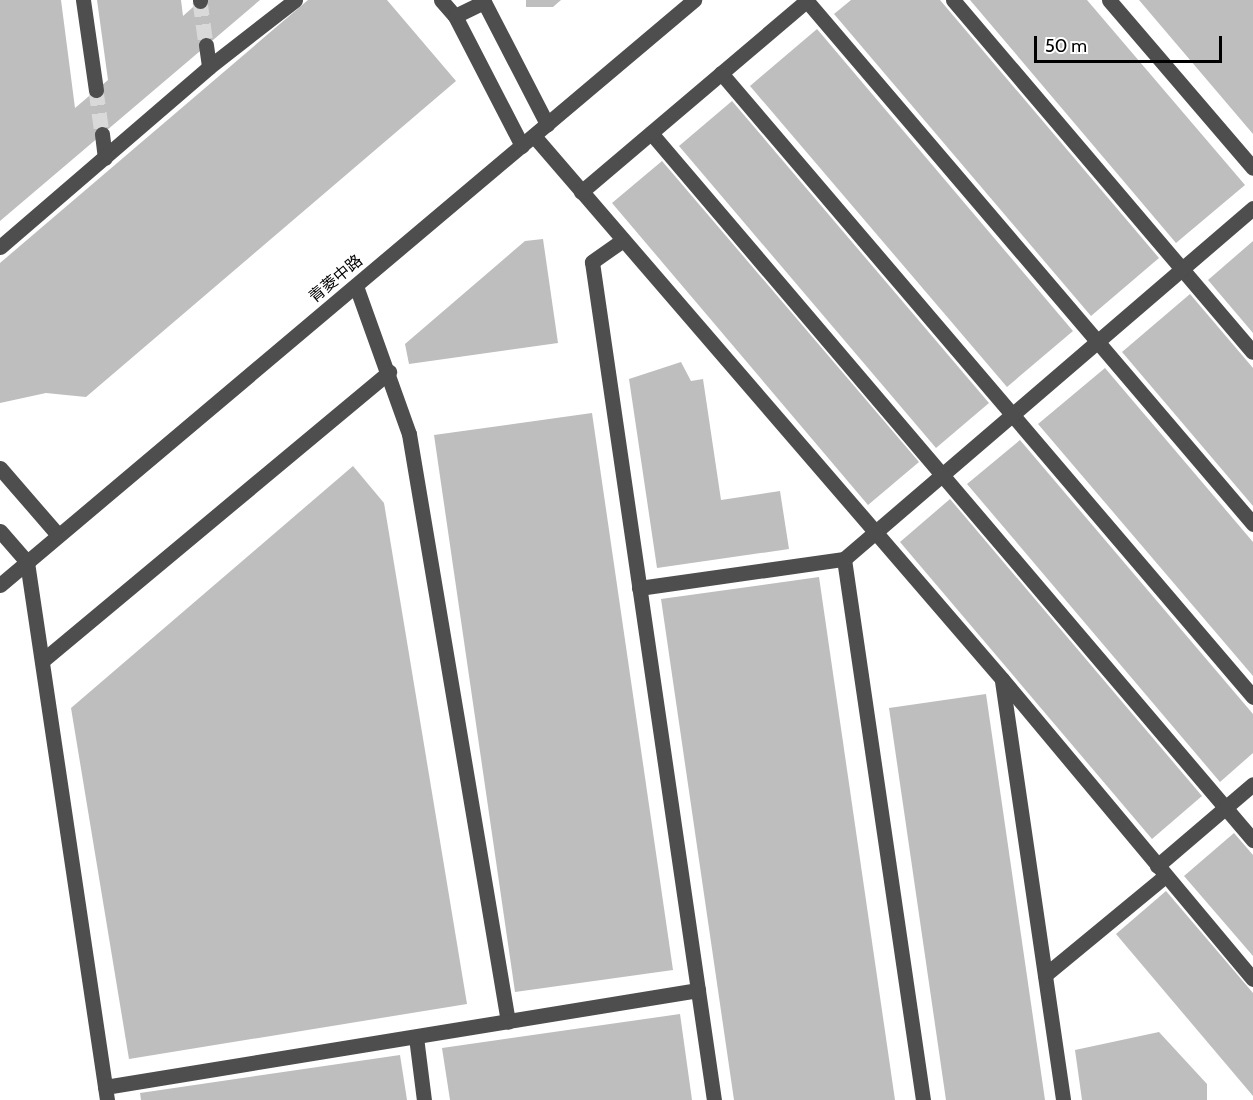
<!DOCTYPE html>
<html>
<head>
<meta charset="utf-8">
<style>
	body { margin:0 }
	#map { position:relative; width:1253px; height:1100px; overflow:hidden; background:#fff; font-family:Cabin,"Noto Sans SC",sans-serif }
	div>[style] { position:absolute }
	.building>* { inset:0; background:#bebebe }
	.minor-tunnel>* { height:15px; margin-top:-7.5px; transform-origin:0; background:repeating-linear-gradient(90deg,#d9d9d9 0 15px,transparent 0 23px) }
	.minor>* { height:15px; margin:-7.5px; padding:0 7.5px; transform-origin:7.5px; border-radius:7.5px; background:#4e4e4e }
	span { translate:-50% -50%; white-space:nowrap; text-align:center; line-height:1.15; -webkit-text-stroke:4.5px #fff; paint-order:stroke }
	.street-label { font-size:16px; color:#000 }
	.scale { position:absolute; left:1034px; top:36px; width:188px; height:27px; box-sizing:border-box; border:3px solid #000; border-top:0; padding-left:8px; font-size:18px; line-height:21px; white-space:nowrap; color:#000; -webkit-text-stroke:4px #fff; paint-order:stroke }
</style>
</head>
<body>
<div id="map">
	<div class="building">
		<i style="clip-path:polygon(0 0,61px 0,75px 108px,108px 80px,97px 0,181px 0,183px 16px,201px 0,260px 0,0 221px)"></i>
		<i style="clip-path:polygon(308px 0,387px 0,456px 81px,86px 397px,46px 393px,0 403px,0 263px)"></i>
		<i style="clip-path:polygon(526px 0,561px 0,553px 7px,526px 7px)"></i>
		<i style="clip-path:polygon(851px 0,940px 0,1159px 258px,1091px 316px,834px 14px)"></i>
		<i style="clip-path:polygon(970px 0,1087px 0,1245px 185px,1176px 243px)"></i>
		<i style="clip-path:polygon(1139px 0,1253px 0,1253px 134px)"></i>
		<i style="clip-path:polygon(817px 29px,1073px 331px,1007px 387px,750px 86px)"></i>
		<i style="clip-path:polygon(732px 101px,989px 403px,936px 448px,679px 146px)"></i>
		<i style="clip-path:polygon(662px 161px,919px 462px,868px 505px,612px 203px)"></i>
		<i style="clip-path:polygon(543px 239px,558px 343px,409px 364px,405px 344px,525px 241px)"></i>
		<i style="clip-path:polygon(1253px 241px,1253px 333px,1208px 280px)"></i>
		<i style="clip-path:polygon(1190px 294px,1253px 368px,1253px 506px,1122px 352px)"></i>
		<i style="clip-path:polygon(681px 362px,691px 381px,703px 379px,721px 500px,780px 491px,789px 549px,657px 568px,629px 379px)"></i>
		<i style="clip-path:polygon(1105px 368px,1253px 542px,1253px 676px,1038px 424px)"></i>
		<i style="clip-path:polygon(592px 413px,673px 970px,515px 992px,434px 435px)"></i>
		<i style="clip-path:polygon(1020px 440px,1253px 714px,1253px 753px,1220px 782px,967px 484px)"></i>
		<i style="clip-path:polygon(353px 466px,384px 503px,467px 1004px,129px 1059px,71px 708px)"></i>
		<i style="clip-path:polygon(950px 499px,1202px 796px,1152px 839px,900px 542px)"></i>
		<i style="clip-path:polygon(819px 577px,895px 1100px,734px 1100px,661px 599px)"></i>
		<i style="clip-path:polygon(986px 694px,1045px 1100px,946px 1100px,889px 708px)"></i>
		<i style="clip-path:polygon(1234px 833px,1253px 855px,1253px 956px,1184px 876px)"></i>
		<i style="clip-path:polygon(1166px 891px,1253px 993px,1253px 1096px,1116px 934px)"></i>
		<i style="clip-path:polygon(680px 1014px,692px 1100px,450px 1100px,442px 1048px)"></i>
		<i style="clip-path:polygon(1159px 1032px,1207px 1084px,1207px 1100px,1082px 1100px,1075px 1050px)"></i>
		<i style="clip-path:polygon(400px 1055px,407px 1100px,141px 1100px,140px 1093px)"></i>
	</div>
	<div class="minor-tunnel">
		<i style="left:200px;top:1px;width:44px;rotate:82.2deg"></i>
		<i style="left:96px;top:90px;width:44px;rotate:82.2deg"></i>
	</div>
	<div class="minor">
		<i style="left:83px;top:0;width:91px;rotate:81.8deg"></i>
		<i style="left:200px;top:0;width:1px;rotate:90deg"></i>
		<i style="left:441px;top:0;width:21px;rotate:49deg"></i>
		<i style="left:455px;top:16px;width:146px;rotate:62.7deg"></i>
		<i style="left:483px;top:0;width:140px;rotate:62.7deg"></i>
		<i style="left:806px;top:0;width:689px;rotate:49.53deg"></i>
		<i style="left:953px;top:0;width:462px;rotate:49.6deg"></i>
		<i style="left:1109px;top:0;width:221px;rotate:49.4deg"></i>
		<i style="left:455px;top:16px;width:32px;rotate:-26deg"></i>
		<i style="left:206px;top:45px;width:22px;rotate:82deg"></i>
		<i style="left:721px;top:73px;width:820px;rotate:49.55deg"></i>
		<i style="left:651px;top:133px;width:929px;rotate:49.59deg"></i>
		<i style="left:102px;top:134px;width:24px;rotate:83deg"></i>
		<i style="left:534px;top:136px;width:717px;rotate:49.24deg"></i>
		<i style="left:1002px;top:679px;width:391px;rotate:50.1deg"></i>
		<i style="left:581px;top:192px;width:297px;rotate:-40.3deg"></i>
		<i style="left:623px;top:240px;width:38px;rotate:145deg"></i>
		<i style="left:592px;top:262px;width:847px;rotate:81.72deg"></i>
		<i style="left:0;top:247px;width:276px;rotate:-40.7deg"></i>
		<i style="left:209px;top:67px;width:109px;rotate:-37.9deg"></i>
		<i style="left:356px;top:286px;width:157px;rotate:70.3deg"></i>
		<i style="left:409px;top:434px;width:596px;rotate:80.44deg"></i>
		<i style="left:0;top:468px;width:89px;rotate:49.1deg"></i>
		<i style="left:0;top:531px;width:41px;rotate:48.9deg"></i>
		<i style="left:27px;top:562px;width:544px;rotate:81.54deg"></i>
		<i style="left:844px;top:559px;width:547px;rotate:81.69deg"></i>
		<i style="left:0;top:585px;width:908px;rotate:-40.13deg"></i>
		<i style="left:639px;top:588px;width:207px;rotate:-8.1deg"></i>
		<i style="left:844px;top:559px;width:539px;rotate:-40.64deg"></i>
		<i style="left:42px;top:661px;width:452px;rotate:-39.8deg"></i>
		<i style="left:1002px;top:681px;width:423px;rotate:81.7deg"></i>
		<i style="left:1157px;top:866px;width:126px;rotate:-40.5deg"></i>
		<i style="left:1045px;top:975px;width:156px;rotate:-39.5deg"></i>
		<i style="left:416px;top:1037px;width:64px;rotate:82.8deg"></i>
		<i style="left:105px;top:1087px;width:601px;rotate:-9.29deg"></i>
	</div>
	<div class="street-label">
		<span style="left:336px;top:279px;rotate:-40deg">青菱中路</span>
	</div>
	<div class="scale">50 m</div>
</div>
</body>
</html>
